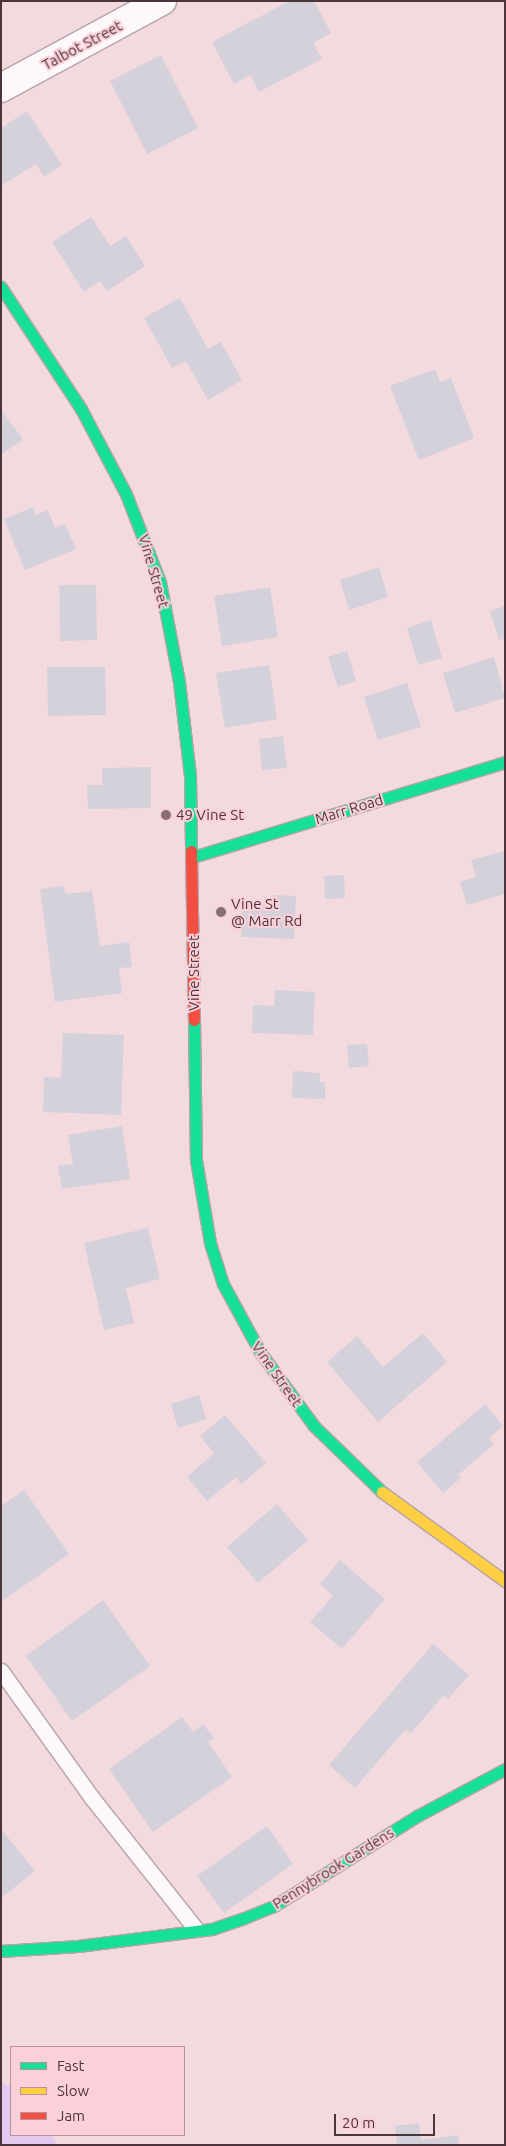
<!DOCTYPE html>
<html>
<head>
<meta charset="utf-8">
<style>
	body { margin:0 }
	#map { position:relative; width:506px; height:2146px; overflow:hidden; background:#f2dadf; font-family:Ubuntu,sans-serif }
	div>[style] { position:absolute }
	.green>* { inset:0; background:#e3c8f0 }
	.building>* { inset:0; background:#d5d1da }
	.roads { filter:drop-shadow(1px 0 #b7a3a7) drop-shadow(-1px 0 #b7a3a7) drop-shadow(0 1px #b7a3a7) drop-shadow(0 -1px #b7a3a7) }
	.lane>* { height:15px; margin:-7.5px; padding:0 7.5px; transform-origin:7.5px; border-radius:7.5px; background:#fdf9fa }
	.street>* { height:28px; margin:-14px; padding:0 14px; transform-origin:14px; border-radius:14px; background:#fdf9fa }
	.fast>* { height:11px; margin:-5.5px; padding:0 5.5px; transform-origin:5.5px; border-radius:5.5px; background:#16e098 }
	.slow>* { height:11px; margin:-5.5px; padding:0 5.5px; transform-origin:5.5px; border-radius:5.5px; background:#ffcf43 }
	.jam>* { height:11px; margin:-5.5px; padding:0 5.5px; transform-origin:5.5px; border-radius:5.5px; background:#f24e42 }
	.dots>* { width:14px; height:14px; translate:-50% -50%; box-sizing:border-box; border:2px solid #fcd0d9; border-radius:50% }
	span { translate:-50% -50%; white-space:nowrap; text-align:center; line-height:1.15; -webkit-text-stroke:4px #fcd0d9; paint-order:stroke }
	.street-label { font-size:15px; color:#4b353a }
	.poi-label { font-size:15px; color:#4b353a }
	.left { translate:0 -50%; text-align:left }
	.frame { position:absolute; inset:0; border:2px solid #4b353a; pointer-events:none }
	.legend { position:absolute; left:10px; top:2046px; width:175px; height:90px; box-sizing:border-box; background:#fcd0d9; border:1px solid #b59299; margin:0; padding:6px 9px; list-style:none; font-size:15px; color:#4b353a }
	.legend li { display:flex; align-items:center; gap:10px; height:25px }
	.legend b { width:25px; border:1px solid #b59299 }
	.scale { position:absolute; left:334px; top:2114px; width:101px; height:22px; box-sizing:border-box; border:2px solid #4b353a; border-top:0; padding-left:6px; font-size:15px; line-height:18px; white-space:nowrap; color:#4b353a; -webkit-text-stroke:4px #fcd0d9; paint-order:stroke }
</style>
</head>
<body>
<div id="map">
	<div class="green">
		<i style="clip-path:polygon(1px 2082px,11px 2087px,11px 2135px,51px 2135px,57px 2145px,1px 2145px)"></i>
	</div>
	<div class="building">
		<i style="clip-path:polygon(289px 1px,314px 1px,331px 33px,313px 43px,322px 59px,259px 92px,250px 75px,234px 84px,212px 42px)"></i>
		<i style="clip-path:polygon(161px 55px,198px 128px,147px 154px,110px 81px)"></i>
		<i style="clip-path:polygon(27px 111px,62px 165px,44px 177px,36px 164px,1px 186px,1px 128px)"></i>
		<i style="clip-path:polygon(91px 217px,110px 246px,126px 236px,145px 266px,107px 291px,100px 281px,84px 292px,52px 242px)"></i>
		<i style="clip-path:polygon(180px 298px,208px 349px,221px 342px,242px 380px,208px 400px,186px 361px,172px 368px,144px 318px)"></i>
		<i style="clip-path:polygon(435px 369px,440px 382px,451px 378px,474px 438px,419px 460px,390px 386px)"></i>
		<i style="clip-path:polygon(1px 410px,23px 439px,1px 455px)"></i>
		<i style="clip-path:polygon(33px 507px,36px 515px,48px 510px,55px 528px,65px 524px,76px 549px,25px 570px,4px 519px)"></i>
		<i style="clip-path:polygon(379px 567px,388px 597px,349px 610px,340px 580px)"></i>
		<i style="clip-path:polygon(59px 585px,96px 585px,97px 640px,60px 641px)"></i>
		<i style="clip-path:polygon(270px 587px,278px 637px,222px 646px,214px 596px)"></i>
		<i style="clip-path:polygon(505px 606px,505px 639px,499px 640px,490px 611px)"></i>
		<i style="clip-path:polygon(431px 620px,442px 658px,418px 665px,407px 628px)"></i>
		<i style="clip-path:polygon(347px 651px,356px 681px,338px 687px,328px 657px)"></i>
		<i style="clip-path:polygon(494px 657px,505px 698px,455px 713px,443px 673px)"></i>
		<i style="clip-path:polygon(269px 665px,277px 719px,225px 728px,216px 673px)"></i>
		<i style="clip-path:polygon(47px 667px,105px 667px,106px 715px,48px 716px)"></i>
		<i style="clip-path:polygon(407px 683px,421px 727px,378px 740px,364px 697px)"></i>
		<i style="clip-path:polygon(283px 736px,287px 768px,262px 770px,259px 739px)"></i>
		<i style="clip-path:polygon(151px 767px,151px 808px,88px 809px,87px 785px,102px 785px,102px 768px)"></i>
		<i style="clip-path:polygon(505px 851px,505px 894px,467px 905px,460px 882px,476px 877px,471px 860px)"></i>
		<i style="clip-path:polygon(344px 875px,345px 898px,325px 899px,324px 876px)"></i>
		<i style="clip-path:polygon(64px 886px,65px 894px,92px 891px,100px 946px,129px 942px,132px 967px,119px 968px,122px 993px,55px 1002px,40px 889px)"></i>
		<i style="clip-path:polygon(273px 895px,296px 896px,294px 939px,241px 937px,242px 904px,272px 905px)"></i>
		<i style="clip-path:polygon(275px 990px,315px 992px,313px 1035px,252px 1033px,253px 1005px,274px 1006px)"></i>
		<i style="clip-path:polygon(63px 1033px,124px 1035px,121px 1115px,43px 1112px,44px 1077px,61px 1078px)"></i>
		<i style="clip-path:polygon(367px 1044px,369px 1066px,349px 1068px,347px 1045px)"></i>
		<i style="clip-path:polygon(293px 1071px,320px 1073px,320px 1082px,325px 1082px,325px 1099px,292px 1098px)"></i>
		<i style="clip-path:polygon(122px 1126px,130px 1179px,62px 1189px,58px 1166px,73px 1164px,68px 1135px)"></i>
		<i style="clip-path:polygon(148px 1228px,160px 1279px,126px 1288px,134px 1323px,104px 1330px,84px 1243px)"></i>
		<i style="clip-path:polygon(423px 1333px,447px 1362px,378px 1422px,327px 1362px,357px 1336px,383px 1367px)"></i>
		<i style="clip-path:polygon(199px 1395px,206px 1419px,178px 1428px,171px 1404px)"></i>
		<i style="clip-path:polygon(485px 1404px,503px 1426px,489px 1438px,494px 1444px,458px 1475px,461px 1478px,443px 1493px,417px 1462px)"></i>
		<i style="clip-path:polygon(225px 1415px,266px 1463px,241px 1484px,236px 1477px,207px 1501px,187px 1477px,214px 1453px,200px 1436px)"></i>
		<i style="clip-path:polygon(24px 1490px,69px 1554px,1px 1602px,1px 1506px)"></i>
		<i style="clip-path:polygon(277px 1504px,308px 1540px,258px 1583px,227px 1547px)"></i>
		<i style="clip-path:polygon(340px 1560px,385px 1599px,342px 1649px,310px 1622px,333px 1596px,320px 1584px)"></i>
		<i style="clip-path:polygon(103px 1600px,150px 1666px,72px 1721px,26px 1656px)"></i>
		<i style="clip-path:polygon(433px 1644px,469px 1675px,448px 1699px,444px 1695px,411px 1733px,406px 1729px,355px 1788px,329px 1765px)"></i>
		<i style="clip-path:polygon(182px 1717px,193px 1732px,203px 1724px,214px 1738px,208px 1742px,232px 1777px,153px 1832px,109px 1769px)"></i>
		<i style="clip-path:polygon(267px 1826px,293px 1864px,224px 1913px,197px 1876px)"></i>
		<i style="clip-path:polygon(1px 1829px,35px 1871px,1px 1898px)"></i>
		<i style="clip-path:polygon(419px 2123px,421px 2140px,458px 2135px,459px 2145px,397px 2145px,395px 2126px)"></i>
	</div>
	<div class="roads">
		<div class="lane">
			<i style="left:1px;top:1671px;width:156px;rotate:54.4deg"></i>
			<i style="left:92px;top:1798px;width:167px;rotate:51.6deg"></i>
		</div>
		<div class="street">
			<i style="left:1px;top:88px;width:183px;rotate:-28.4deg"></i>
		</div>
		<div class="fast">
			<i style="left:1px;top:287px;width:146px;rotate:56.7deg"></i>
			<i style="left:81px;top:409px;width:96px;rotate:62.1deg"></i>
			<i style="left:126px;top:494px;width:94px;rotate:68.9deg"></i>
			<i style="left:160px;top:582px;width:102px;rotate:79.2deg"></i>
			<i style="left:179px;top:682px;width:94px;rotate:83.3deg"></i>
			<i style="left:190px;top:775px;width:76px;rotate:89.2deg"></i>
			<i style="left:193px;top:857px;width:326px;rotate:-16.9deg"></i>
			<i style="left:194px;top:1020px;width:140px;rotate:89.2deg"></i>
			<i style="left:196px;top:1160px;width:84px;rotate:80.4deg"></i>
			<i style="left:210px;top:1243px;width:43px;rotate:72.4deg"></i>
			<i style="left:223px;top:1284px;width:77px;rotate:61.4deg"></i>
			<i style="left:260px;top:1352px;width:92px;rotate:53.9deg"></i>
			<i style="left:314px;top:1426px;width:95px;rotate:44.1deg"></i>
			<i style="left:1px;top:1951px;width:77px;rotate:-3.7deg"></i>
			<i style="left:78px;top:1946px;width:135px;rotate:-7.2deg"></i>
			<i style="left:212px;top:1929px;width:34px;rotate:-19deg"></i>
			<i style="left:244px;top:1918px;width:32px;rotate:-22deg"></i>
			<i style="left:274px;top:1906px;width:169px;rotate:-32.2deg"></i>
			<i style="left:417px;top:1816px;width:100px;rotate:-28.1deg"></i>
		</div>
		<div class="slow">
			<i style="left:382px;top:1492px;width:152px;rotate:35.9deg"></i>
		</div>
		<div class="jam">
			<i style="left:191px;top:851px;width:169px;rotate:89deg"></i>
		</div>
	</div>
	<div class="dots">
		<i style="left:166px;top:815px;background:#856f74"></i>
		<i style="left:221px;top:912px;background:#856f74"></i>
	</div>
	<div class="street-label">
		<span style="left:82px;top:45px;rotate:-28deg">Talbot Street</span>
		<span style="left:154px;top:571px;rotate:74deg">Vine Street</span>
		<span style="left:349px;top:809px;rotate:-17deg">Marr Road</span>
		<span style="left:194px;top:973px;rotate:-90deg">Vine Street</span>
		<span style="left:277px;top:1374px;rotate:55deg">Vine Street</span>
		<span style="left:333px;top:1868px;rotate:-32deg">Pennybrook Gardens</span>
	</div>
	<div class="poi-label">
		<span class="left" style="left:176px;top:815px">49 Vine St</span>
		<span class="left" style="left:231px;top:912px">Vine St<br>@ Marr Rd</span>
	</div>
	<div class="frame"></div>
	<ul class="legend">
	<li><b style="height:6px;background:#16e098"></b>Fast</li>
	<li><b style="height:6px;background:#ffcf43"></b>Slow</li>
	<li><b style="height:6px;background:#f24e42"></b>Jam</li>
	</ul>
	<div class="scale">20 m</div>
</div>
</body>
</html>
